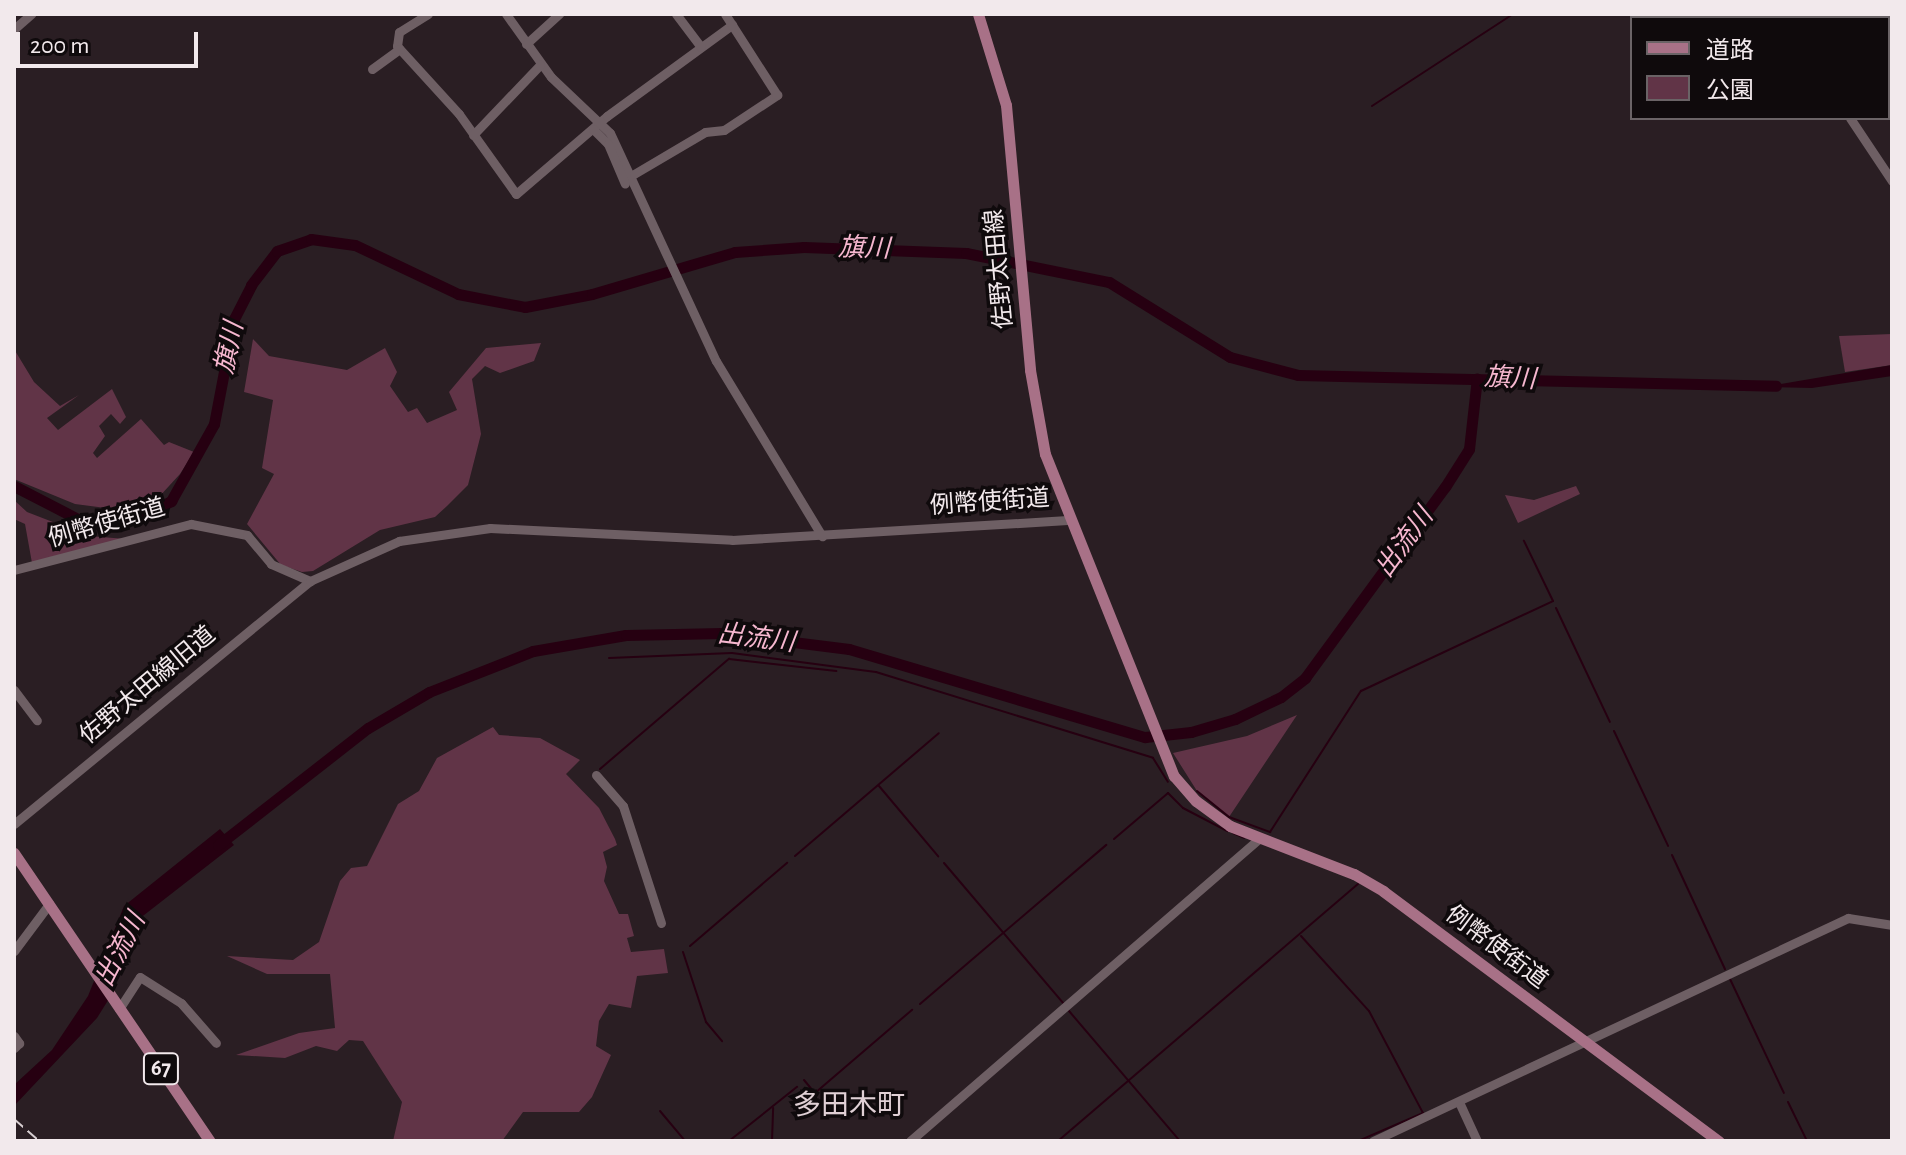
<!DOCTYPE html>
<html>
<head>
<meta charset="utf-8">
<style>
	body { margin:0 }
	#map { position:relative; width:1906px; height:1155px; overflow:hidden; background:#2a1e23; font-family:"Alegreya Sans","Noto Sans JP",sans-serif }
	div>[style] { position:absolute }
	.green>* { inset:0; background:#613447 }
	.water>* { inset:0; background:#260011 }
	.stream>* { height:2px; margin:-1px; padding:0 1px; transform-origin:1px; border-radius:1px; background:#260011 }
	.river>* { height:11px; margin:-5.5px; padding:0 5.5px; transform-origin:5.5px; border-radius:5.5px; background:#260011 }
	.minor>* { height:9px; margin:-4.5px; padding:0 4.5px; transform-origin:4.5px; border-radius:4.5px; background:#6e5f64 }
	.major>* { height:11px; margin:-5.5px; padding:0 5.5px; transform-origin:5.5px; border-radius:5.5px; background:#a87187 }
	.rail>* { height:2px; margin-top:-1px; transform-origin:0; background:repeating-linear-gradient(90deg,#d7ced1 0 12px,transparent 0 18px) }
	span { translate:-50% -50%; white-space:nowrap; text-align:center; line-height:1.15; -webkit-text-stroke:7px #0f0a0c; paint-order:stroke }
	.shield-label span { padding:2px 6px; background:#0f0a0c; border:2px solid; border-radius:6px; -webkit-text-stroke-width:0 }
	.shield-label { font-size:22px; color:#f2e9ec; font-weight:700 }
	.street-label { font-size:24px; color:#f2e9ec }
	.water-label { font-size:26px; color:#f6b7cf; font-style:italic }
	.quarter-label { font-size:28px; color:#e0d0d5 }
	.frame { position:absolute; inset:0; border:16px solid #f2e9ec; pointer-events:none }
	.legend { position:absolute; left:1630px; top:16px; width:260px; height:104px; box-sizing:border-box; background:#0f0a0c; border:2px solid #6a6366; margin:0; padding:10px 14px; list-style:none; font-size:24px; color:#f2e9ec }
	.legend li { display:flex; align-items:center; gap:16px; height:40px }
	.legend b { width:40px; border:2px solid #6a6366 }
	.scale { position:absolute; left:16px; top:32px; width:182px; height:36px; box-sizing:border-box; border:4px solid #f2e9ec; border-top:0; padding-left:10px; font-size:24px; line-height:28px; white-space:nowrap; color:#f2e9ec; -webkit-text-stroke:6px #0f0a0c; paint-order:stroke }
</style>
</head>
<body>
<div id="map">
	<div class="green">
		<i style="clip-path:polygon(1892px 334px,1892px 365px,1845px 372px,1839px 336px)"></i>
		<i style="clip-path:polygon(253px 339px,269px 356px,347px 370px,385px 348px,397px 372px,390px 386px,408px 412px,417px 408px,427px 423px,457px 410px,449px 392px,486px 348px,541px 343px,534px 361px,500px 373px,485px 366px,472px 379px,481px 434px,468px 485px,447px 506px,435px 517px,380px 530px,313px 571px,302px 572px,281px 565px,247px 524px,274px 474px,262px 468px,273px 400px,244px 392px)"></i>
		<i style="clip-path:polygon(14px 349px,34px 382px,60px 406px,79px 395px,47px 418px,58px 430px,112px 389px,126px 417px,120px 424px,111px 414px,99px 426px,105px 436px,93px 453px,97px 458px,141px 419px,164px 445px,169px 442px,194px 452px,180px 474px,158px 498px,121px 510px,75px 504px,14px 479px)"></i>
		<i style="clip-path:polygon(1576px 486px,1580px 494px,1518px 523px,1505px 495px,1534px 500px)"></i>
		<i style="clip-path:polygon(14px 500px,27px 512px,89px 536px,126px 539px,32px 563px,25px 524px,14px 519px)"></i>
		<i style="clip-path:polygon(1297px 715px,1229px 817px,1197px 791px,1173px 753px,1247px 736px)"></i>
		<i style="clip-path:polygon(493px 727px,499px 735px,540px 738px,580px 760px,566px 774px,599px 808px,615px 839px,617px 845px,603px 852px,607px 867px,604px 881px,619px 914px,628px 914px,634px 936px,627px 938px,631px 952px,664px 949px,668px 973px,637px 976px,631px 1008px,609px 1004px,599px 1021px,596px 1046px,611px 1055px,592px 1097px,579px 1112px,523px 1112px,502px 1141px,393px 1141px,402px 1102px,363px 1041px,349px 1040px,337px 1051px,316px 1046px,285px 1058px,236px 1055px,299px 1033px,335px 1028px,330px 974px,267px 974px,227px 956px,293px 960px,319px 942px,340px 881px,351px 868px,367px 866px,398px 804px,419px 791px,437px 758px)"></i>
	</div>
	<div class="water">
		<i style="clip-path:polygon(1892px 365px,1892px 376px,1812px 388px,1763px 387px)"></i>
		<i style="clip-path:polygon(220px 829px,234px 845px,139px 919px,112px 994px,97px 1018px,14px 1106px,14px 1085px,52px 1050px,88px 996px,124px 906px)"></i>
	</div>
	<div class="stream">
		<i style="left:1372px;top:106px;width:168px;rotate:-33.1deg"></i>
		<i style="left:1556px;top:608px;width:126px;rotate:64.7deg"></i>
		<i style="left:609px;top:658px;width:123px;rotate:-2.3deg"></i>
		<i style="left:732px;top:653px;width:145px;rotate:7.5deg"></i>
		<i style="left:876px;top:672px;width:290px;rotate:17.2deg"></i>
		<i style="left:1153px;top:758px;width:28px;rotate:58deg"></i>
		<i style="left:1614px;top:731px;width:127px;rotate:64.8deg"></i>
		<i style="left:600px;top:769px;width:170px;rotate:-40.5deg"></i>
		<i style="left:729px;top:659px;width:108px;rotate:6.4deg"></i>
		<i style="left:879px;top:786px;width:92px;rotate:49.9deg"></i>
		<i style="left:1197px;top:791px;width:41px;rotate:39.1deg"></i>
		<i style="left:1229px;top:817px;width:44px;rotate:20.1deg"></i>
		<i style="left:1270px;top:832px;width:168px;rotate:-57.2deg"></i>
		<i style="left:1361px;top:691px;width:212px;rotate:-25.1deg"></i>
		<i style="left:1553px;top:601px;width:67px;rotate:-115.8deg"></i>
		<i style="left:1233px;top:833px;width:12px;rotate:24deg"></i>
		<i style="left:1114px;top:839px;width:71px;rotate:-40.4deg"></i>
		<i style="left:1168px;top:793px;width:21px;rotate:45deg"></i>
		<i style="left:1183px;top:808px;width:50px;rotate:27.6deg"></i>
		<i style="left:1672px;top:855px;width:126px;rotate:65.1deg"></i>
		<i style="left:795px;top:856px;width:189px;rotate:-40.5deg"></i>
		<i style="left:944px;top:863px;width:184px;rotate:49.6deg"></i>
		<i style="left:1301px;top:936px;width:101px;rotate:47.8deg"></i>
		<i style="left:1369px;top:1011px;width:115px;rotate:62.1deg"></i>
		<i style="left:1423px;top:1113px;width:71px;rotate:156.7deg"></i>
		<i style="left:690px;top:946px;width:128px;rotate:-40.6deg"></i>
		<i style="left:683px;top:952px;width:74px;rotate:71.8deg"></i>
		<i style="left:706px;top:1022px;width:25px;rotate:50deg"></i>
		<i style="left:1730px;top:979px;width:126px;rotate:64.7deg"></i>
		<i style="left:920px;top:1004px;width:245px;rotate:-40.5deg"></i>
		<i style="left:1069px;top:1011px;width:171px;rotate:49.5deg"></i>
		<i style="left:804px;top:1080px;width:17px;rotate:50deg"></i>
		<i style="left:815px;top:1093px;width:128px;rotate:-40.6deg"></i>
		<i style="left:1788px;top:1102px;width:43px;rotate:64deg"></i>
		<i style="left:660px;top:1111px;width:39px;rotate:50deg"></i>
		<i style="left:729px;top:1141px;width:87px;rotate:-38.5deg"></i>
		<i style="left:772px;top:1141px;width:33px;rotate:-88deg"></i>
		<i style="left:1058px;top:1141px;width:395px;rotate:-40.6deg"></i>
	</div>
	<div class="river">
		<i style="left:14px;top:486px;width:72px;rotate:27.3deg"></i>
		<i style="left:78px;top:519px;width:18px;rotate:9deg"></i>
		<i style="left:96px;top:522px;width:41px;rotate:-7deg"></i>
		<i style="left:137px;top:517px;width:38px;rotate:-25deg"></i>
		<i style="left:171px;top:501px;width:88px;rotate:-60.8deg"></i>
		<i style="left:214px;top:424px;width:107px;rotate:-79.2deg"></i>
		<i style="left:234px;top:319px;width:38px;rotate:-63deg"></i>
		<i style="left:251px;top:285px;width:43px;rotate:-52.6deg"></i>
		<i style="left:277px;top:251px;width:36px;rotate:-19deg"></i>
		<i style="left:311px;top:239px;width:44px;rotate:7.8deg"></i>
		<i style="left:355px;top:245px;width:114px;rotate:25.4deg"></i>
		<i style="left:458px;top:294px;width:68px;rotate:11deg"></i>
		<i style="left:525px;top:307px;width:68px;rotate:-11deg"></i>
		<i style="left:592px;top:294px;width:149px;rotate:-16.4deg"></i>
		<i style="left:735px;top:252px;width:69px;rotate:-4.1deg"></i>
		<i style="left:804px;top:247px;width:162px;rotate:2.1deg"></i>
		<i style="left:966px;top:253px;width:146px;rotate:11.5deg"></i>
		<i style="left:1109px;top:282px;width:142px;rotate:31.8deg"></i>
		<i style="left:1230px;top:357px;width:70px;rotate:14.8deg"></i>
		<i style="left:1298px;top:375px;width:478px;rotate:1.3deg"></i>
		<i style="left:218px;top:845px;width:190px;rotate:-38deg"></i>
		<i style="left:368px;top:728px;width:71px;rotate:-30.5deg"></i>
		<i style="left:429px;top:692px;width:112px;rotate:-21.5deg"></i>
		<i style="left:533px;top:651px;width:94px;rotate:-9.8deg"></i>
		<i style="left:626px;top:635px;width:96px;rotate:-1.2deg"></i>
		<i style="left:722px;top:633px;width:128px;rotate:7.2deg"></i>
		<i style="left:849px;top:649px;width:309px;rotate:16.6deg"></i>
		<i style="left:1145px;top:737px;width:46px;rotate:-6.2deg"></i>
		<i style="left:1191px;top:732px;width:46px;rotate:-16.5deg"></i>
		<i style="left:1235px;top:719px;width:51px;rotate:-25.6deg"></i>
		<i style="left:1281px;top:697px;width:31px;rotate:-38deg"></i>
		<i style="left:1305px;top:678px;width:237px;rotate:-53.8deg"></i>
		<i style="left:1445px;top:487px;width:45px;rotate:-57.7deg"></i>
		<i style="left:1469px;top:449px;width:71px;rotate:-83.6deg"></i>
	</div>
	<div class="minor">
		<i style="left:428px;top:14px;width:34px;rotate:148deg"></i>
		<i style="left:399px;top:32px;width:14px;rotate:98deg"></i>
		<i style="left:397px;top:46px;width:92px;rotate:47.6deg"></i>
		<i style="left:459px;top:114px;width:98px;rotate:54.5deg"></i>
		<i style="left:516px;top:194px;width:120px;rotate:-40.6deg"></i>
		<i style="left:607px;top:116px;width:155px;rotate:-36.1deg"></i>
		<i style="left:506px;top:14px;width:77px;rotate:54.5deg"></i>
		<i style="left:551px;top:77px;width:81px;rotate:43.5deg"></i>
		<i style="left:610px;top:133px;width:251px;rotate:65.1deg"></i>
		<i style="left:716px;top:361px;width:205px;rotate:58.8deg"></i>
		<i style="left:676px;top:14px;width:41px;rotate:52.9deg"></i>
		<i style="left:1780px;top:14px;width:5px;rotate:53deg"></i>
		<i style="left:14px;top:29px;width:23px;rotate:-41deg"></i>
		<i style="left:526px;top:44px;width:45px;rotate:-42.3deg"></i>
		<i style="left:372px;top:69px;width:34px;rotate:-36deg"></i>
		<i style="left:1850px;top:118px;width:76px;rotate:56.3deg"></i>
		<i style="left:593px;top:129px;width:21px;rotate:45deg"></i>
		<i style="left:608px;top:144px;width:43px;rotate:67deg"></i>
		<i style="left:473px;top:135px;width:97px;rotate:-46.3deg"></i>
		<i style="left:634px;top:174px;width:82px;rotate:-30.6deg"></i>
		<i style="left:705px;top:132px;width:19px;rotate:-6deg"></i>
		<i style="left:724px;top:130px;width:64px;rotate:-33.4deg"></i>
		<i style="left:777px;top:95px;width:96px;rotate:-122.7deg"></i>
		<i style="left:14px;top:570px;width:183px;rotate:-14.6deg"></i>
		<i style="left:191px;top:524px;width:57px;rotate:11.1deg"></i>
		<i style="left:247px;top:535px;width:38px;rotate:50deg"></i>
		<i style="left:271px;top:564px;width:43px;rotate:23.6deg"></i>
		<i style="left:14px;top:690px;width:38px;rotate:53deg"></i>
		<i style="left:596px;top:775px;width:41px;rotate:48.9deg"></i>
		<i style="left:623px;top:806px;width:123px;rotate:72deg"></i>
		<i style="left:14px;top:824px;width:383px;rotate:-39.4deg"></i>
		<i style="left:310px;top:581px;width:98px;rotate:-24.2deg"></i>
		<i style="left:399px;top:541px;width:92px;rotate:-8.1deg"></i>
		<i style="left:490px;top:528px;width:242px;rotate:2.8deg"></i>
		<i style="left:732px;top:540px;width:336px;rotate:-3.4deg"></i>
		<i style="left:14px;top:951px;width:59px;rotate:-53.3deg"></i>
		<i style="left:119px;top:1009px;width:38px;rotate:-57deg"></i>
		<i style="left:140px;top:977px;width:49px;rotate:32.4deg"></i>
		<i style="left:181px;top:1003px;width:53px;rotate:48.8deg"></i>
		<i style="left:14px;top:1036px;width:9px;rotate:54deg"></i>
		<i style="left:19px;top:1043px;width:7px;rotate:135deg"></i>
		<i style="left:1459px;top:1102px;width:43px;rotate:65.2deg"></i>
		<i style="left:910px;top:1141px;width:463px;rotate:-40.9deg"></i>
		<i style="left:1373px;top:1141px;width:525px;rotate:-25.15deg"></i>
		<i style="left:1848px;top:918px;width:45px;rotate:9deg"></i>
	</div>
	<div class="major">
		<i style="left:978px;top:14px;width:95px;rotate:72.9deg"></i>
		<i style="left:1006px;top:105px;width:266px;rotate:84.8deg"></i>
		<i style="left:1030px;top:370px;width:85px;rotate:79.9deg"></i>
		<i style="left:1045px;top:454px;width:347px;rotate:68.2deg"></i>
		<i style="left:1174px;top:776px;width:33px;rotate:49deg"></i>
		<i style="left:1196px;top:801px;width:42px;rotate:36.3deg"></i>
		<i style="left:1230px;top:826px;width:133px;rotate:21.2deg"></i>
		<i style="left:1354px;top:874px;width:34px;rotate:30deg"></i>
		<i style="left:1383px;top:891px;width:419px;rotate:36.7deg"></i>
		<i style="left:14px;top:853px;width:348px;rotate:55.8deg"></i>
	</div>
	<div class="rail">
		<i style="left:14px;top:1119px;width:33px;rotate:41deg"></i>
	</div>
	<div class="shield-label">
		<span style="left:161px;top:1069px">67</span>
	</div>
	<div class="street-label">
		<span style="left:1000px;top:269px;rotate:-95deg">佐野太田線</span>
		<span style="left:990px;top:503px;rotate:-4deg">例幣使街道</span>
		<span style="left:107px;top:524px;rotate:-16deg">例幣使街道</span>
		<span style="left:148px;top:686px;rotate:-40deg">佐野太田線旧道</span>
		<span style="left:1496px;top:948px;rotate:37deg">例幣使街道</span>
	</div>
	<div class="water-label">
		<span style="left:864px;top:249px;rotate:2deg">旗川</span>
		<span style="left:230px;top:348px;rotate:-78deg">旗川</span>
		<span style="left:1510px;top:379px;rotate:3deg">旗川</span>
		<span style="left:1405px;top:543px;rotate:-54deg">出流川</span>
		<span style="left:756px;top:639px;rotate:7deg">出流川</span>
		<span style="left:121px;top:950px;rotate:-63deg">出流川</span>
	</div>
	<div class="quarter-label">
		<span style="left:849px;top:1106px">多田木町</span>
	</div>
	<div class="frame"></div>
	<ul class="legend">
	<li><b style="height:10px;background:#a87187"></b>道路</li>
	<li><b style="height:22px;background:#613447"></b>公園</li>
	</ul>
	<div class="scale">200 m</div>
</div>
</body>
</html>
